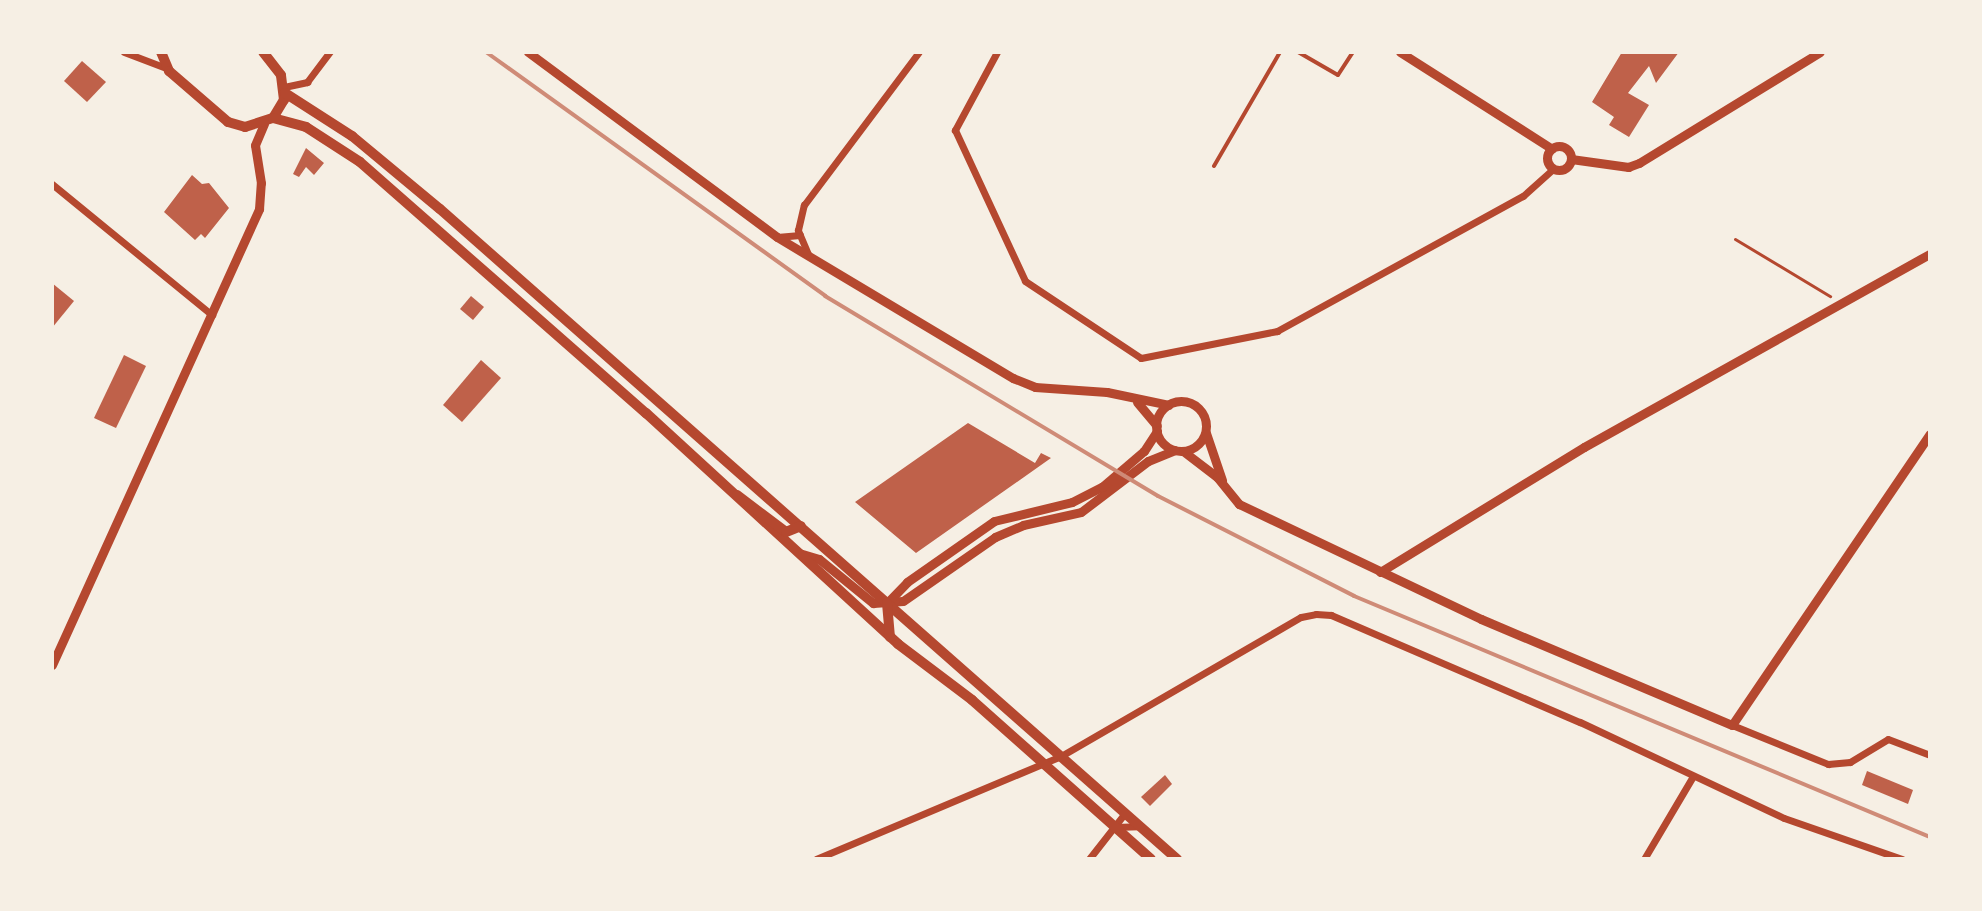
<!DOCTYPE html>
<html>
<head>
<meta charset="utf-8">
<style>
	body { margin:0 }
	#map { position:relative; width:1982px; height:911px; overflow:hidden; background:#f6efe4; font-family:"Sofia Sans Condensed",sans-serif }
	div>[style] { position:absolute }
	.building>* { inset:0; background:#bf614a }
	.path>* { height:3px; margin:-1.5px; padding:0 1.5px; transform-origin:1.5px; border-radius:1.5px; background:#b5482f }
	.service>* { height:4px; margin:-2px; padding:0 2px; transform-origin:2px; border-radius:2px; background:#b5482f }
	.minor>* { height:7px; margin:-3.5px; padding:0 3.5px; transform-origin:3.5px; border-radius:3.5px; background:#b5482f }
	.tertiary>* { height:9px; margin:-4.5px; padding:0 4.5px; transform-origin:4.5px; border-radius:4.5px; background:#b5482f }
	.tertiary>.ring { margin:-4.5px; padding:0; box-sizing:content-box; background:none; border:9px solid #b5482f; border-radius:50% }
	.secondary>* { height:10px; margin:-5px; padding:0 5px; transform-origin:5px; border-radius:5px; background:#b5482f }
	.rail>* { height:4px; margin:-2px; padding:0 2px; transform-origin:2px; border-radius:2px; background:#cf8b77 }
	span { translate:-50% -50%; white-space:nowrap; text-align:center; line-height:1.15; -webkit-text-stroke:8px #f6efe4; paint-order:stroke }
	.frame { position:absolute; inset:0; border:54px solid #f6efe4; pointer-events:none }
</style>
</head>
<body>
<div id="map">
	<div class="building">
		<i style="clip-path:polygon(1622px 52px,1679px 52px,1656px 83px,1649px 66px,1628px 93px,1649px 105px,1629px 137px,1609px 125px,1614px 117px,1592px 102px)"></i>
		<i style="clip-path:polygon(82px 61px,106px 82px,87px 102px,64px 81px)"></i>
		<i style="clip-path:polygon(306px 148px,324px 163px,314px 175px,306px 167px,299px 177px,293px 174px)"></i>
		<i style="clip-path:polygon(192px 175px,202px 184px,209px 183px,229px 208px,205px 238px,201px 234px,195px 240px,164px 212px)"></i>
		<i style="clip-path:polygon(52px 283px,74px 301px,52px 328px)"></i>
		<i style="clip-path:polygon(471px 296px,484px 307px,473px 320px,460px 309px)"></i>
		<i style="clip-path:polygon(124px 355px,146px 366px,116px 428px,94px 418px)"></i>
		<i style="clip-path:polygon(481px 360px,501px 378px,462px 422px,443px 405px)"></i>
		<i style="clip-path:polygon(968px 423px,1035px 463px,1041px 453px,1051px 458px,916px 553px,855px 502px)"></i>
		<i style="clip-path:polygon(1867px 771px,1913px 790px,1908px 804px,1862px 785px)"></i>
		<i style="clip-path:polygon(1165px 775px,1172px 784px,1150px 806px,1141px 797px)"></i>
	</div>
	<div class="path">
		<i style="left:1735px;top:239px;width:111px;rotate:31deg"></i>
	</div>
	<div class="service">
		<i style="left:1298px;top:52px;width:46px;rotate:29.9deg"></i>
		<i style="left:1338px;top:75px;width:27px;rotate:-57deg"></i>
		<i style="left:1214px;top:166px;width:132px;rotate:-59.9deg"></i>
	</div>
	<div class="minor">
		<i style="left:124px;top:52px;width:45px;rotate:20.9deg"></i>
		<i style="left:997px;top:52px;width:89px;rotate:118.3deg"></i>
		<i style="left:955px;top:130px;width:166px;rotate:65.1deg"></i>
		<i style="left:1025px;top:281px;width:139px;rotate:33.6deg"></i>
		<i style="left:1141px;top:358px;width:139px;rotate:-11.2deg"></i>
		<i style="left:1277px;top:331px;width:281px;rotate:-28.8deg"></i>
		<i style="left:1523px;top:196px;width:40px;rotate:-42deg"></i>
		<i style="left:284px;top:87px;width:24px;rotate:-12deg"></i>
		<i style="left:307px;top:82px;width:38px;rotate:-53deg"></i>
		<i style="left:52px;top:184px;width:207px;rotate:39.3deg"></i>
		<i style="left:777px;top:237px;width:23px;rotate:-5deg"></i>
		<i style="left:808px;top:254px;width:26px;rotate:-113deg"></i>
		<i style="left:798px;top:230px;width:26px;rotate:-77deg"></i>
		<i style="left:804px;top:205px;width:191px;rotate:-53.1deg"></i>
		<i style="left:1732px;top:725px;width:104px;rotate:22.1deg"></i>
		<i style="left:1828px;top:764px;width:22px;rotate:-5deg"></i>
		<i style="left:1850px;top:762px;width:44px;rotate:-31.2deg"></i>
		<i style="left:1888px;top:739px;width:45px;rotate:20.9deg"></i>
		<i style="left:1114px;top:827px;width:25px;rotate:-2deg"></i>
		<i style="left:816px;top:859px;width:266px;rotate:-22.8deg"></i>
		<i style="left:1061px;top:756px;width:277px;rotate:-30.1deg"></i>
		<i style="left:1301px;top:617px;width:15px;rotate:-11deg"></i>
		<i style="left:1316px;top:614px;width:15px;rotate:4deg"></i>
		<i style="left:1331px;top:615px;width:271px;rotate:23.3deg"></i>
		<i style="left:1580px;top:722px;width:225px;rotate:25.2deg"></i>
		<i style="left:1784px;top:818px;width:125px;rotate:19.2deg"></i>
		<i style="left:1089px;top:859px;width:58px;rotate:-52deg"></i>
		<i style="left:1644px;top:859px;width:96px;rotate:-59.4deg"></i>
	</div>
	<div class="tertiary">
		<i style="left:528px;top:52px;width:310px;rotate:36.6deg"></i>
		<i style="left:777px;top:237px;width:275px;rotate:30.9deg"></i>
		<i style="left:1013px;top:378px;width:24px;rotate:22deg"></i>
		<i style="left:1035px;top:387px;width:72px;rotate:4deg"></i>
		<i style="left:1107px;top:392px;width:63px;rotate:11.8deg"></i>
		<i style="left:1400px;top:52px;width:180px;rotate:32.5deg"></i>
		<i class="ring" style="left:1547px;top:146px;width:15px;height:15px"></i>
		<i style="left:1571px;top:159px;width:58px;rotate:8deg"></i>
		<i style="left:1628px;top:167px;width:12px;rotate:-20deg"></i>
		<i style="left:1639px;top:163px;width:212px;rotate:-31.5deg"></i>
		<i class="ring" style="left:1156px;top:401px;width:41px;height:41px"></i>
		<i style="left:1137px;top:402px;width:31px;rotate:50deg"></i>
		<i style="left:1206px;top:433px;width:50px;rotate:71.2deg"></i>
		<i style="left:1183px;top:451px;width:43px;rotate:37.4deg"></i>
		<i style="left:1217px;top:477px;width:35px;rotate:51deg"></i>
		<i style="left:1239px;top:504px;width:268px;rotate:25.4deg"></i>
		<i style="left:1481px;top:619px;width:272px;rotate:22.9deg"></i>
		<i style="left:1732px;top:725px;width:352px;rotate:-55.8deg"></i>
		<i style="left:799px;top:553px;width:21px;rotate:17deg"></i>
		<i style="left:819px;top:559px;width:70px;rotate:39.2deg"></i>
		<i style="left:873px;top:603px;width:30px;rotate:-4deg"></i>
		<i style="left:903px;top:601px;width:112px;rotate:-34.8deg"></i>
		<i style="left:995px;top:537px;width:30px;rotate:-23deg"></i>
		<i style="left:1023px;top:525px;width:59px;rotate:-12.6deg"></i>
		<i style="left:1081px;top:512px;width:84px;rotate:-37.3deg"></i>
		<i style="left:1148px;top:461px;width:29px;rotate:-22deg"></i>
		<i style="left:1380px;top:572px;width:239px;rotate:-31.5deg"></i>
		<i style="left:1584px;top:447px;width:396px;rotate:-29.2deg"></i>
		<i style="left:887px;top:603px;width:29px;rotate:-46deg"></i>
		<i style="left:907px;top:582px;width:106px;rotate:-35deg"></i>
		<i style="left:994px;top:521px;width:80px;rotate:-13.7deg"></i>
		<i style="left:1072px;top:502px;width:34px;rotate:-27deg"></i>
		<i style="left:1102px;top:487px;width:55px;rotate:-40.6deg"></i>
		<i style="left:1144px;top:451px;width:24px;rotate:-57deg"></i>
		<i style="left:52px;top:665px;width:501px;rotate:-65.58deg"></i>
		<i style="left:259px;top:209px;width:26px;rotate:-86deg"></i>
		<i style="left:261px;top:183px;width:38px;rotate:-99deg"></i>
		<i style="left:255px;top:145px;width:23px;rotate:-67deg"></i>
	</div>
	<div class="secondary">
		<i style="left:161px;top:52px;width:21px;rotate:67deg"></i>
		<i style="left:169px;top:71px;width:78px;rotate:40.8deg"></i>
		<i style="left:228px;top:122px;width:18px;rotate:16deg"></i>
		<i style="left:245px;top:127px;width:29px;rotate:-18deg"></i>
		<i style="left:273px;top:118px;width:21px;rotate:-59deg"></i>
		<i style="left:284px;top:100px;width:25px;rotate:-97deg"></i>
		<i style="left:281px;top:75px;width:29px;rotate:-128deg"></i>
		<i style="left:285px;top:93px;width:80px;rotate:32.7deg"></i>
		<i style="left:352px;top:136px;width:114px;rotate:39.7deg"></i>
		<i style="left:440px;top:209px;width:983px;rotate:41.41deg"></i>
		<i style="left:273px;top:118px;width:34px;rotate:15deg"></i>
		<i style="left:306px;top:127px;width:64px;rotate:32.9deg"></i>
		<i style="left:360px;top:162px;width:381px;rotate:41.3deg"></i>
		<i style="left:646px;top:413px;width:342px;rotate:42.5deg"></i>
		<i style="left:898px;top:644px;width:93px;rotate:37.1deg"></i>
		<i style="left:972px;top:700px;width:239px;rotate:41.6deg"></i>
		<i style="left:737px;top:495px;width:61px;rotate:37.1deg"></i>
		<i style="left:786px;top:532px;width:16px;rotate:-22deg"></i>
		<i style="left:887px;top:603px;width:34px;rotate:85deg"></i>
	</div>
	<div class="rail">
		<i style="left:486px;top:52px;width:418px;rotate:35.7deg"></i>
		<i style="left:825px;top:296px;width:388px;rotate:31deg"></i>
		<i style="left:1158px;top:496px;width:220px;rotate:27deg"></i>
		<i style="left:1354px;top:596px;width:624px;rotate:22.7deg"></i>
	</div>
	<div class="frame"></div>
</div>
</body>
</html>
